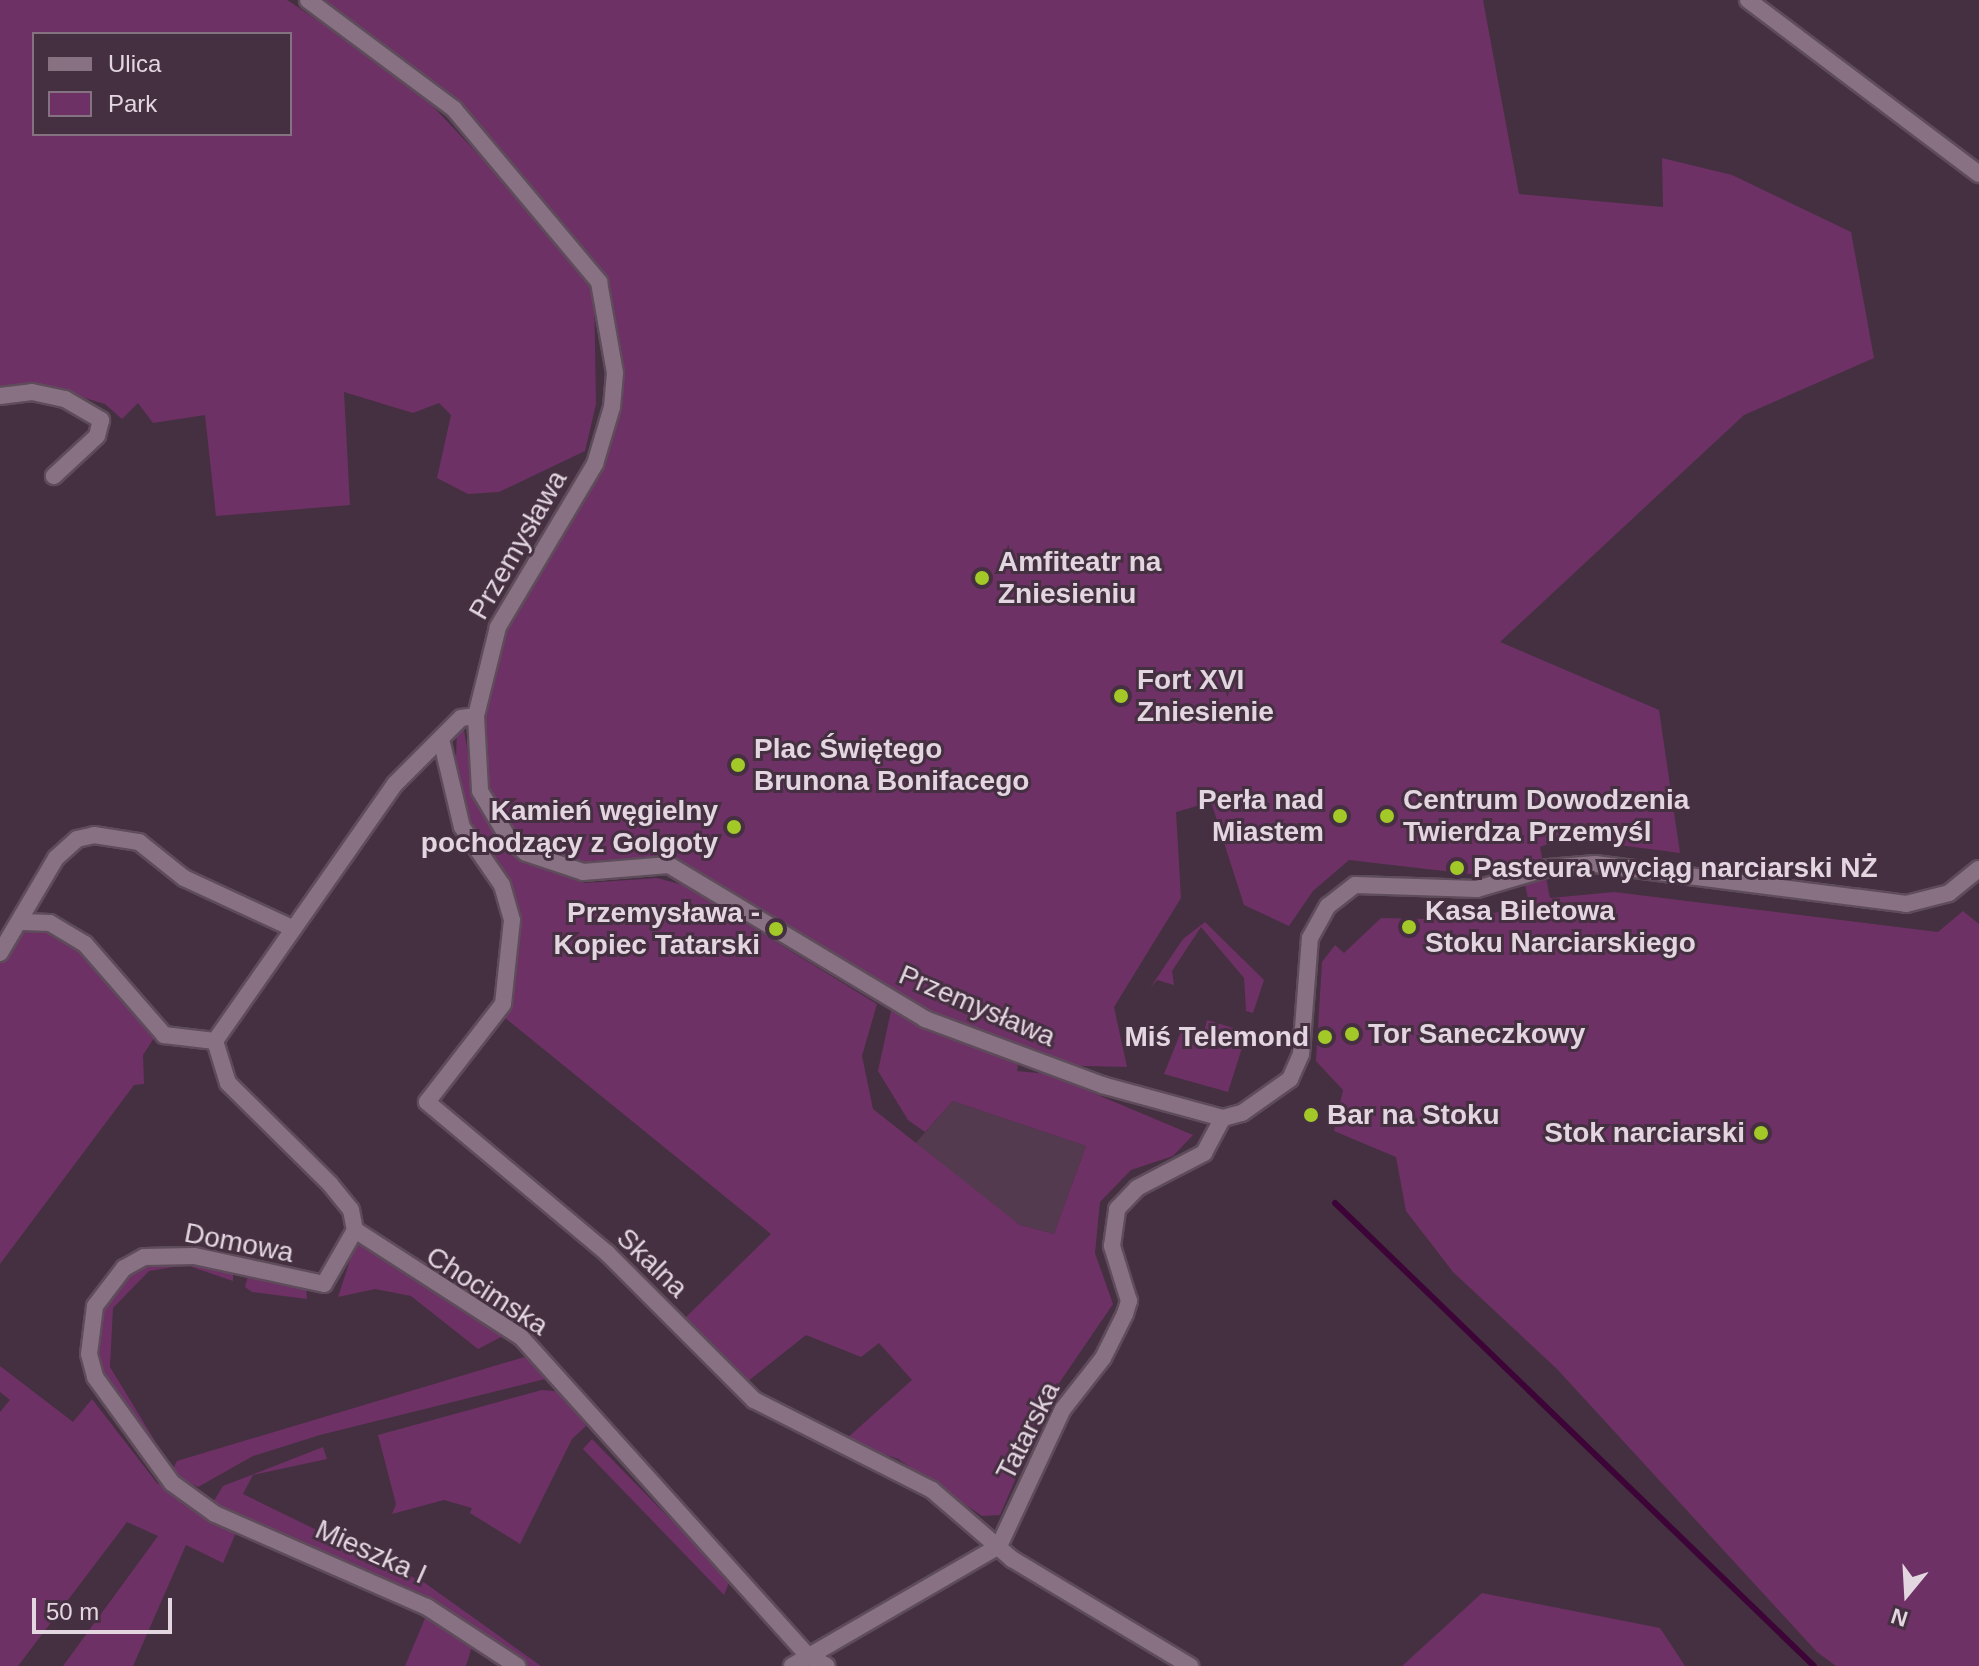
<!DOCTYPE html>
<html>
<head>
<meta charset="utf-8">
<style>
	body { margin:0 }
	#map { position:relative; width:1979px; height:1666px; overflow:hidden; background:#453041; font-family:Arial,sans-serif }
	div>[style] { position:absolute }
	.built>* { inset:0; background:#543a4f }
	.green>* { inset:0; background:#6e3165 }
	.stream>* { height:6px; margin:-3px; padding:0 3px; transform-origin:3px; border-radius:3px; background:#3d0537 }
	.roads { filter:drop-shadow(2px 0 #5e4c5b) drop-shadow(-2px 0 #5e4c5b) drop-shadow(0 2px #5e4c5b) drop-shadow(0 -2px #5e4c5b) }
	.street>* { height:16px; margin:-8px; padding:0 8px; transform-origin:8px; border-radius:8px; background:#897184 }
	.dots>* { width:22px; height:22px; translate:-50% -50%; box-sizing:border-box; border:4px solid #453041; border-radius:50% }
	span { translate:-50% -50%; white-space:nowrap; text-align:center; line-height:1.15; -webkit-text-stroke:6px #453041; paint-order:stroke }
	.street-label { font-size:28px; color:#e3d6e0 }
	.poi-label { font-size:28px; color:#e3d6e0; font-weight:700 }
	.left { translate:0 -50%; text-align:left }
	.right { translate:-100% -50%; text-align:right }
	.legend { position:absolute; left:32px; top:32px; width:260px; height:104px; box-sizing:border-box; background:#453041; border:2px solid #847281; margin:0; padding:10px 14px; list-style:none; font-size:24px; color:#e3d6e0 }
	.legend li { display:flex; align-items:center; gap:16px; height:40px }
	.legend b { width:40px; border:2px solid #847281 }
	.north { position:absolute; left:1867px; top:1554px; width:80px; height:80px; -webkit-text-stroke:6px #453041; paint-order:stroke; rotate:198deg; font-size:22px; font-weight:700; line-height:32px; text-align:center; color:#e3d6e0 }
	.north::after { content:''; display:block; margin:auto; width:28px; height:36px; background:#e3d6e0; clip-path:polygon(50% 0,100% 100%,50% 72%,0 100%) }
	.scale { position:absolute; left:32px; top:1598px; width:140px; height:36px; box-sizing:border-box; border:4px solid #e3d6e0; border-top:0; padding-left:10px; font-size:24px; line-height:28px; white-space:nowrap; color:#e3d6e0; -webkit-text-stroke:6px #453041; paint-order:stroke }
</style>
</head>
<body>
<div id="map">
	<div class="built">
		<i style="clip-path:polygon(953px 1101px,1086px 1146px,1054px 1234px,1020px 1225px,913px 1146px)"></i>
	</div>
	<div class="green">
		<i style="clip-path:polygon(evenodd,0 0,287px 0,409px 81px,559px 240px,594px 290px,596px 404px,585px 451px,499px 492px,468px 494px,437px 478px,451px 415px,439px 403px,413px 413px,344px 392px,350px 505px,216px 516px,205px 415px,153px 423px,138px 403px,122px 419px,105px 404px,51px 388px,0 388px,0 0,34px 34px,290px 34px,290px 134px,34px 134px,34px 34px)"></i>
		<i style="clip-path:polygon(308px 0,1483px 0,1519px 194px,1663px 207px,1662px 158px,1732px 175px,1851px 232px,1874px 358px,1744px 415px,1500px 642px,1659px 710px,1680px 853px,1565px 838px,1540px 847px,1550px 898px,1614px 892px,1938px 932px,1963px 911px,1979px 924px,1979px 1666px,1836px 1666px,1817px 1652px,1557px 1369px,1453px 1272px,1406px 1211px,1396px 1157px,1334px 1131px,1343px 1090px,1316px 1061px,1322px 962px,1335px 945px,1344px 953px,1381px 918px,1467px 920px,1529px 904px,1520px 860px,1470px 874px,1349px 860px,1313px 891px,1289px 926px,1244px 905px,1211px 802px,1176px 812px,1181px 898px,1114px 1007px,1127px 1067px,1046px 1065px,969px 1038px,669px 865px,611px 874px,526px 853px,480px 791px,486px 660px,579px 493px,612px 407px,599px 282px,454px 109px)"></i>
		<i style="clip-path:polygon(457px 730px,464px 730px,476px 801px,520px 859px,585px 883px,657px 878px,683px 885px,877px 1004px,862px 1056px,873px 1109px,1020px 1225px,1054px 1234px,1086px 1146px,953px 1101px,925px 1132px,908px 1120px,878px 1071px,891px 1011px,1018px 1065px,1017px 1071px,1048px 1074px,1193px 1135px,1173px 1156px,1131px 1170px,1100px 1202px,1095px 1253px,1113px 1304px,1053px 1392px,1000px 1515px,982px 1516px,898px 1459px,845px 1440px,912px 1380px,879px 1343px,861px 1357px,806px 1335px,747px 1382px,684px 1319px,771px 1234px,504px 1017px,518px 914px,513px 892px,476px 843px,455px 785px)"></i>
		<i style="clip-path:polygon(1205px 922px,1264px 980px,1253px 1013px,1246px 1011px,1244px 978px,1201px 927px,1172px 971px,1174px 985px,1157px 980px,1150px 988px,1183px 939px)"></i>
		<i style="clip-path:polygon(21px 930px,59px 931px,83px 949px,156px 1035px,143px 1055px,144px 1084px,134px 1085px,0 1264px,0 959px)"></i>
		<i style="clip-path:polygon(1207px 1020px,1247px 1032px,1228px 1092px,1164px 1074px,1182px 1029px,1203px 1035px)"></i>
		<i style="clip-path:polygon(355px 1245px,365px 1245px,503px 1336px,478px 1349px,411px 1296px,375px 1289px,338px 1297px)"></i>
		<i style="clip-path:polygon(193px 1262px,233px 1274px,233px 1281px,186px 1265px,149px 1271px,113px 1308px,110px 1367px,155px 1441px,148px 1448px,103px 1379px,93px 1347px,99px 1308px,120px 1279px,149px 1264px)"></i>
		<i style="clip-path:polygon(248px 1276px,306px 1287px,307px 1299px,252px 1292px,245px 1287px)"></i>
		<i style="clip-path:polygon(531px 1355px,545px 1379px,320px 1435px,253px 1456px,198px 1487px,170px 1474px,177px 1461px)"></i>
		<i style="clip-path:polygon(0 1366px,73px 1422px,92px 1399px,157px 1483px,238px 1528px,223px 1563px,186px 1545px,133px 1666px,63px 1666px,158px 1536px,127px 1522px,18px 1666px,0 1666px,0 1412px,10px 1400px,0 1392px)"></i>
		<i style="clip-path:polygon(542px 1390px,564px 1392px,586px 1426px,572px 1439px,520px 1544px,470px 1513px,472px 1508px,444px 1500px,392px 1514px,396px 1504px,378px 1435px)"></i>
		<i style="clip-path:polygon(592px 1439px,730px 1580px,724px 1595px,583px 1449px)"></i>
		<i style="clip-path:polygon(323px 1447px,327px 1459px,253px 1475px,243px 1494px,425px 1583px,541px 1666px,528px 1666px,451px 1611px,212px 1504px,223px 1486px)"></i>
		<i style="clip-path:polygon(1482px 1593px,1660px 1628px,1685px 1666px,1402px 1666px)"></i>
		<i style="clip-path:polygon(426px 1616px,473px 1643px,466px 1666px,405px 1666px)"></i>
	</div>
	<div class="stream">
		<i style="left:1335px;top:1203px;width:666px;rotate:44.03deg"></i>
	</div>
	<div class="roads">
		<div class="street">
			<i style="left:308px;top:0;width:182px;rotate:36.7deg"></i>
			<i style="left:454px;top:109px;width:226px;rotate:50deg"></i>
			<i style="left:599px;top:282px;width:92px;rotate:80deg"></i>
			<i style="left:615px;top:373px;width:34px;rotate:95deg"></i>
			<i style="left:612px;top:407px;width:59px;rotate:106.6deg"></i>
			<i style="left:595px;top:464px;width:190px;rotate:120.8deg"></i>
			<i style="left:498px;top:627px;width:92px;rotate:103.9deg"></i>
			<i style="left:476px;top:716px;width:75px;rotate:86.9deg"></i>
			<i style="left:480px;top:791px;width:52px;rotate:59deg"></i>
			<i style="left:507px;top:836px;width:25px;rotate:42deg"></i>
			<i style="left:526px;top:853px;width:60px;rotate:18.4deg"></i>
			<i style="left:583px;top:872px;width:86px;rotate:-4.7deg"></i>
			<i style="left:669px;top:865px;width:299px;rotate:31deg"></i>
			<i style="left:925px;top:1019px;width:189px;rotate:20.4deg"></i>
			<i style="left:1102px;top:1085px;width:125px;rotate:15.3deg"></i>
			<i style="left:1223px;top:1118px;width:20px;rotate:-15deg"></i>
			<i style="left:1242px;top:1113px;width:59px;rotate:-35.3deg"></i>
			<i style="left:1290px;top:1079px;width:27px;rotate:-66deg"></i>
			<i style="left:1301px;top:1054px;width:116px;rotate:-85.6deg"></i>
			<i style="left:1310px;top:938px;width:37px;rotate:-61deg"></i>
			<i style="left:1328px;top:906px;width:34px;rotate:-38deg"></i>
			<i style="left:1355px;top:885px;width:122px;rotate:1.9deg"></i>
			<i style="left:1477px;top:889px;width:74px;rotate:-16.5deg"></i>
			<i style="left:1548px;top:868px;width:47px;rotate:-4.9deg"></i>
			<i style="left:1595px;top:864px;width:314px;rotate:7.3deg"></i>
			<i style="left:1906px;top:904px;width:44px;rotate:-14.3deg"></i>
			<i style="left:1949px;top:893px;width:38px;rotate:-39deg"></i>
			<i style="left:1748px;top:0;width:289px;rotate:37deg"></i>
			<i style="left:0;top:396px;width:32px;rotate:-7deg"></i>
			<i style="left:32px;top:392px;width:34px;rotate:12deg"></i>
			<i style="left:65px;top:399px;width:42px;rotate:30.3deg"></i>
			<i style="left:101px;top:420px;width:16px;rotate:104deg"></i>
			<i style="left:97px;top:436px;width:59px;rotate:137.1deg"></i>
			<i style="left:441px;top:739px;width:90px;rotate:76.6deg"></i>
			<i style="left:462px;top:827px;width:70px;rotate:55.4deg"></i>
			<i style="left:502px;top:885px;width:36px;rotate:74deg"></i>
			<i style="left:512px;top:920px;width:84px;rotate:96.1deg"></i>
			<i style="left:503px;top:1004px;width:124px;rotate:127.8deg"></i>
			<i style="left:427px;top:1102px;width:235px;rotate:40deg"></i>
			<i style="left:607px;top:1253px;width:208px;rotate:45deg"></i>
			<i style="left:754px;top:1400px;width:199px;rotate:26.8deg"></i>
			<i style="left:932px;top:1490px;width:106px;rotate:40.8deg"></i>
			<i style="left:1012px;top:1559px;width:208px;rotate:31deg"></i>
			<i style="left:22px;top:922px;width:28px;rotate:2deg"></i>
			<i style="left:50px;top:923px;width:41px;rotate:31deg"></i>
			<i style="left:85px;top:944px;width:121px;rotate:49deg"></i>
			<i style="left:164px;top:1035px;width:51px;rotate:6.7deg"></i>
			<i style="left:0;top:953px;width:110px;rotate:-59.5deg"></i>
			<i style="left:56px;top:858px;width:28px;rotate:-42deg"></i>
			<i style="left:77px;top:839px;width:17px;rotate:-13deg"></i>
			<i style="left:94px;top:835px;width:46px;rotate:8.8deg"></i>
			<i style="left:139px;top:842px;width:58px;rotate:38.7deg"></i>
			<i style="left:184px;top:878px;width:119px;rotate:24.8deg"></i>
			<i style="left:215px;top:1041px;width:44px;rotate:72.8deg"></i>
			<i style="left:228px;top:1083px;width:144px;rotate:44.7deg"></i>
			<i style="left:330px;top:1184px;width:33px;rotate:51deg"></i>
			<i style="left:351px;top:1210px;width:20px;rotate:79deg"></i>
			<i style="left:355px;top:1230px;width:197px;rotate:32.8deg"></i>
			<i style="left:521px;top:1337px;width:429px;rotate:48deg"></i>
			<i style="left:808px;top:1656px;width:21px;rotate:28deg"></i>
			<i style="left:215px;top:1041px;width:314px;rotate:-55deg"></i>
			<i style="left:395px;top:784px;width:93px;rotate:-45deg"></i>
			<i style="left:461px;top:718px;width:15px;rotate:-8deg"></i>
			<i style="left:355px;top:1230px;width:62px;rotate:119.9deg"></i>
			<i style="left:324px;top:1284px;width:133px;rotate:-167.8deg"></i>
			<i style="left:194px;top:1256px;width:50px;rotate:178.9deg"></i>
			<i style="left:144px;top:1257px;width:23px;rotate:151deg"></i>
			<i style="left:124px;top:1268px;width:48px;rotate:127.3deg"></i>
			<i style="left:95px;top:1306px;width:48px;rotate:97.1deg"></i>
			<i style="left:89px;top:1354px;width:24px;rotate:75deg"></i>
			<i style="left:95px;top:1377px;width:131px;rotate:54deg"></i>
			<i style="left:172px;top:1483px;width:53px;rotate:35.8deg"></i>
			<i style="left:215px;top:1514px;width:232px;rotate:23.7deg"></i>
			<i style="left:427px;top:1607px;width:108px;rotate:33.2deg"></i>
			<i style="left:792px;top:1666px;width:239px;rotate:-30.1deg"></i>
			<i style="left:999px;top:1546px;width:151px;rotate:-65deg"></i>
			<i style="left:1063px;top:1409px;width:65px;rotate:-51.9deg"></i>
			<i style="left:1103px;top:1358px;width:49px;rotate:-63.4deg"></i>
			<i style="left:1125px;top:1314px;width:14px;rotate:-73deg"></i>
			<i style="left:1129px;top:1301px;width:58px;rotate:-107.2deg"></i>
			<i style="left:1112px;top:1246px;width:37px;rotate:-82deg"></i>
			<i style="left:1117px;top:1209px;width:29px;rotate:-46deg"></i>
			<i style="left:1137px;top:1188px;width:76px;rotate:-27.6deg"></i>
			<i style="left:1204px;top:1153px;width:40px;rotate:-62deg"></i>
		</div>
	</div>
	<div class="dots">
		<i style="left:982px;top:578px;background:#a2c928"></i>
		<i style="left:1121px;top:696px;background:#a2c928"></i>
		<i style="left:738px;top:765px;background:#a2c928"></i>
		<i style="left:1340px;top:816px;background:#a2c928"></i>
		<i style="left:1387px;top:816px;background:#a2c928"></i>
		<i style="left:734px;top:827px;background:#a2c928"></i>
		<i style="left:1457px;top:868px;background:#a2c928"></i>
		<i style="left:1409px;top:927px;background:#a2c928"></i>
		<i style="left:776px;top:929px;background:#a2c928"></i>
		<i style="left:1352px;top:1034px;background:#a2c928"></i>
		<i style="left:1325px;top:1037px;background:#a2c928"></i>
		<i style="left:1311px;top:1115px;background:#a2c928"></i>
		<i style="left:1761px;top:1133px;background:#a2c928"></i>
	</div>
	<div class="street-label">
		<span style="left:518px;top:545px;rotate:-60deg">Przemysława</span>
		<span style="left:977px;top:1006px;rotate:23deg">Przemysława</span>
		<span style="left:239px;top:1243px;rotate:11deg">Domowa</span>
		<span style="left:652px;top:1263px;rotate:44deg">Skalna</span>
		<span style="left:487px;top:1291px;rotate:33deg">Chocimska</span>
		<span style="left:1028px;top:1431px;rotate:-63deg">Tatarska</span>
		<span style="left:371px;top:1552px;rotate:24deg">Mieszka I</span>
	</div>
	<div class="poi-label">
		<span class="left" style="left:998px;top:578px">Amfiteatr na<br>Zniesieniu</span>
		<span class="left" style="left:1137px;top:696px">Fort XVI<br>Zniesienie</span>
		<span class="left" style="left:754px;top:765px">Plac Świętego<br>Brunona Bonifacego</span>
		<span class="right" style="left:1324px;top:816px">Perła nad<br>Miastem</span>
		<span class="left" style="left:1403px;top:816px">Centrum Dowodzenia<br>Twierdza Przemyśl</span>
		<span class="right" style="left:718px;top:827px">Kamień węgielny<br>pochodzący z Golgoty</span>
		<span class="left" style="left:1473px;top:868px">Pasteura wyciąg narciarski NŻ</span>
		<span class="left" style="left:1425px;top:927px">Kasa Biletowa<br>Stoku Narciarskiego</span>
		<span class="right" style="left:760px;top:929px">Przemysława -<br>Kopiec Tatarski</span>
		<span class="left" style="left:1368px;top:1034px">Tor Saneczkowy</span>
		<span class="right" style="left:1309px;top:1037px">Miś Telemond</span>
		<span class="left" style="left:1327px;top:1115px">Bar na Stoku</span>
		<span class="right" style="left:1745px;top:1133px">Stok narciarski</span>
	</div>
	<ul class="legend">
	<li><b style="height:10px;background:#897184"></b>Ulica</li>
	<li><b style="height:22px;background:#6e3165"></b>Park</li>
	</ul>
	<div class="north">N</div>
	<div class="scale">50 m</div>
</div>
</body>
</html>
